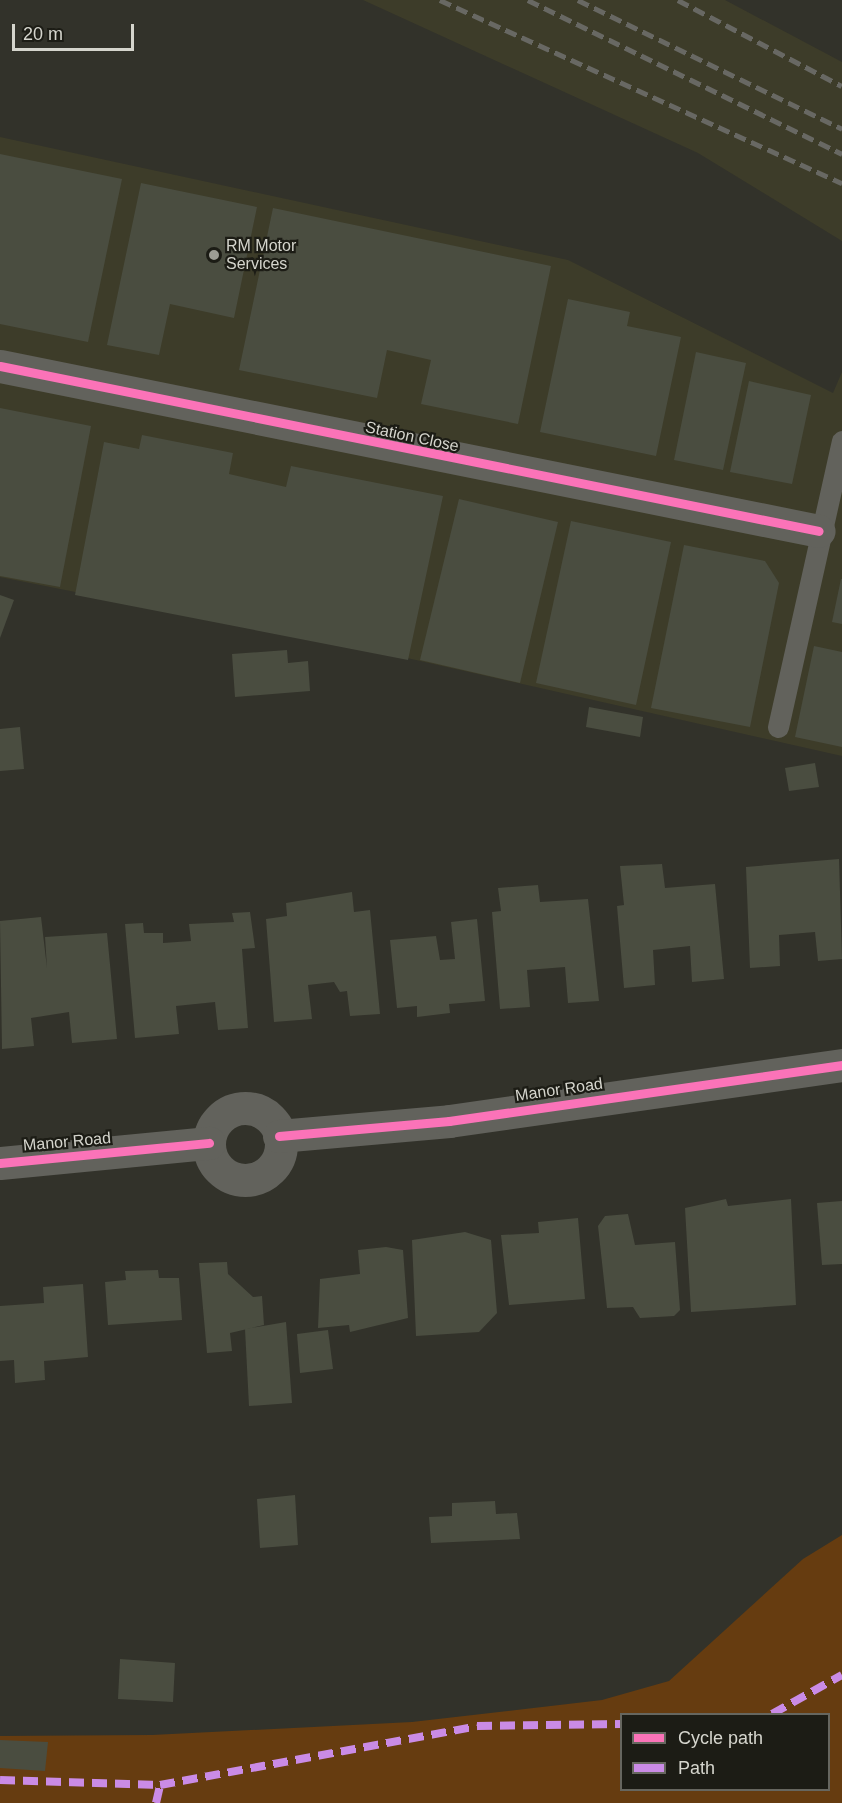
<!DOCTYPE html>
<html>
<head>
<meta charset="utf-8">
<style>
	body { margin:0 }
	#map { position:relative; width:842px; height:1803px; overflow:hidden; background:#32322a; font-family:Arial,sans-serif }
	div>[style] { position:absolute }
	.built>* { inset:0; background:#3d3c29 }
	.green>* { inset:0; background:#663c10 }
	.building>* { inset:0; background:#4a4d40 }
	.service>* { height:21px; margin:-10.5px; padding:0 10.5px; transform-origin:10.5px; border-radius:10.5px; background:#62625c }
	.minor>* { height:33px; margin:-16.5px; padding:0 16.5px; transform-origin:16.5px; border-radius:16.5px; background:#62625c }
	.minor>.ring { margin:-16.5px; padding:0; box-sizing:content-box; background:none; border:33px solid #62625c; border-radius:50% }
	.rail>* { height:4.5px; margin-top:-2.25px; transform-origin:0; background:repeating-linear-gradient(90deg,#686863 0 12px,transparent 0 18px) }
	.quiet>* { height:8px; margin-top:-4px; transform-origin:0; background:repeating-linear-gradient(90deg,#ca8be6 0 15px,transparent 0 23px) }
	.cycleway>* { height:9px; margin:-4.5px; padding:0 4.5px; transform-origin:4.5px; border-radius:4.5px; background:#fb73b8 }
	.dots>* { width:16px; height:16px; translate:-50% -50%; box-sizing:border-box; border:3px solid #1c1c15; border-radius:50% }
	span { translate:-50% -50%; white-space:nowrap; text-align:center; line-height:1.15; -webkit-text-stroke:4.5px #1c1c15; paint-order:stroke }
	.poi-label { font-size:16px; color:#d5d5cd }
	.left { translate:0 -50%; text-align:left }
	.street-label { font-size:16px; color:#d5d5cd }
	.legend { position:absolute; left:620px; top:1713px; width:210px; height:78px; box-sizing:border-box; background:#1c1c15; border:2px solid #66665f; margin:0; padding:8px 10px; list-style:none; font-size:18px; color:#d5d5cd }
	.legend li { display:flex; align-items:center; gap:12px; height:30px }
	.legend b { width:30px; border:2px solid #66665f }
	.scale { position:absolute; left:12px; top:24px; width:122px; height:27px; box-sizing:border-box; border:3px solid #d5d5cd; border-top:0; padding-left:8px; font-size:18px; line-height:21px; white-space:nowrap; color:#d5d5cd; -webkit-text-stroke:4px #1c1c15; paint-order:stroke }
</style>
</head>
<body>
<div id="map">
	<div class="built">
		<i style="clip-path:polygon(363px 0,725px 0,842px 62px,842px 241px,698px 153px)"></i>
		<i style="clip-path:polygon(0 137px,568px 260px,833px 393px,842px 372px,842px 756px,407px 658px,0 577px)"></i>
	</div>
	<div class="green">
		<i style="clip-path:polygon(evenodd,842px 1535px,842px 1803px,0 1803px,0 1736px,152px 1735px,412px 1722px,602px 1700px,669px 1681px,803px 1559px,842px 1535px,622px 1714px,828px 1714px,828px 1790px,622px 1790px,622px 1714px)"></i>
	</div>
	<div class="building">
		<i style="clip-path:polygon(0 154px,122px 179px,88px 342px,0 324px)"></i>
		<i style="clip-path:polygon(141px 183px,257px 207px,234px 318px,170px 304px,159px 355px,107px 345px)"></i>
		<i style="clip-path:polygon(273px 208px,551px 266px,518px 424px,421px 404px,431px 360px,387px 350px,377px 398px,239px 370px)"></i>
		<i style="clip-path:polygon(568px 299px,630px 312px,627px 326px,681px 337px,656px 456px,540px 432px)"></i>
		<i style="clip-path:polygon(696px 352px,746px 363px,723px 470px,674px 460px)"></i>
		<i style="clip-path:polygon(749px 381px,811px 395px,792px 484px,730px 472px)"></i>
		<i style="clip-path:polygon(0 408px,91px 426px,60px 587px,0 576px)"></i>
		<i style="clip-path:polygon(142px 435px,233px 453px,229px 474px,286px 487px,291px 466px,443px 496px,408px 660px,75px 595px,104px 442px,139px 449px)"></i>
		<i style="clip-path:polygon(459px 499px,558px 522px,520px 683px,420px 660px)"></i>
		<i style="clip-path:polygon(571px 521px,671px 542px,636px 705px,536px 683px)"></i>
		<i style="clip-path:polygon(684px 545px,765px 561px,779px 583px,750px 727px,651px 708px)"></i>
		<i style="clip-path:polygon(841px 579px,842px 579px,842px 624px,832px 622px)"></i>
		<i style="clip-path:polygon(0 595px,14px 600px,0 638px)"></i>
		<i style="clip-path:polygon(814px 646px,842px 652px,842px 747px,795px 737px)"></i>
		<i style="clip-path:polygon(287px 650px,288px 663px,308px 661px,310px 691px,235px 697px,232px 654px)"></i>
		<i style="clip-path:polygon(589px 707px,643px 717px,640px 737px,586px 727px)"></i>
		<i style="clip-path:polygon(20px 727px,24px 769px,0 771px,0 729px)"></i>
		<i style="clip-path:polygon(815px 763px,819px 787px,789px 791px,785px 768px)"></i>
		<i style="clip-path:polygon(839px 859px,842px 959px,818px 961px,815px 932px,779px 935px,780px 966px,750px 968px,746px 867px)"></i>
		<i style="clip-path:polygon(662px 864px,665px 888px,715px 884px,724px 979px,692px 982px,690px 946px,653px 950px,655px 985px,624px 988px,617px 906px,624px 905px,620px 866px)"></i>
		<i style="clip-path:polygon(538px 885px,540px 902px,588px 899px,599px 1001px,568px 1003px,565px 967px,527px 970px,530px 1007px,500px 1009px,492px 912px,501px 911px,498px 888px)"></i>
		<i style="clip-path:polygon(352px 892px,354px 912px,370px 910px,380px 1014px,350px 1016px,347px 991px,340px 992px,334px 982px,308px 985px,312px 1019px,274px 1022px,266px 919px,287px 916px,286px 903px)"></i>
		<i style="clip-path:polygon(250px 912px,255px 948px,242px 949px,248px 1028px,218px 1030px,215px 1002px,176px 1006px,179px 1034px,135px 1038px,125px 924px,143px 923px,144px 933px,163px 933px,163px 943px,191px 941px,189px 924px,234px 922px,232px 913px)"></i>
		<i style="clip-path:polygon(41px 917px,47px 968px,45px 937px,107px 933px,117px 1039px,72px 1043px,69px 1012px,31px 1018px,34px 1046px,2px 1049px,0 921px)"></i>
		<i style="clip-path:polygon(477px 919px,485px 1001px,449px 1004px,450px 1013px,417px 1017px,417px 1006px,397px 1008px,390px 940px,436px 936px,440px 960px,455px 959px,451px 922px)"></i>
		<i style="clip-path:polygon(726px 1199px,728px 1206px,791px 1199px,796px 1305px,691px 1312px,685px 1208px)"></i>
		<i style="clip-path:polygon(842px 1201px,842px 1264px,822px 1265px,817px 1203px)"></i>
		<i style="clip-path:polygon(628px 1214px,635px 1245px,675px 1242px,680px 1310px,674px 1316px,640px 1318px,633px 1307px,607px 1308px,598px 1226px,605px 1216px)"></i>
		<i style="clip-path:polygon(578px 1218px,585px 1299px,509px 1305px,501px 1235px,539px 1233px,538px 1222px)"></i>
		<i style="clip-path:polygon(465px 1232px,491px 1240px,497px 1313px,479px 1332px,416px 1336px,412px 1240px)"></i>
		<i style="clip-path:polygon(386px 1247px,403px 1250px,408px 1318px,350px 1332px,349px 1325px,318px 1328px,320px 1279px,360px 1274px,358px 1250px)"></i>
		<i style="clip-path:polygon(227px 1262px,228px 1274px,253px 1297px,262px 1296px,264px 1325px,230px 1333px,232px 1351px,207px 1353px,199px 1263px)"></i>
		<i style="clip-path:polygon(158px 1270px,159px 1278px,179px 1278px,182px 1320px,108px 1325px,105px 1282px,126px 1280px,125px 1271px)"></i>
		<i style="clip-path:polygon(83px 1284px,88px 1357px,44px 1361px,45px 1380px,15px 1383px,14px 1360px,0 1361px,0 1306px,44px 1303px,43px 1287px)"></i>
		<i style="clip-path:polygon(286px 1322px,292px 1403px,249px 1406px,245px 1329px)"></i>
		<i style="clip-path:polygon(328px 1330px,333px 1369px,300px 1373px,297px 1334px)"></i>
		<i style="clip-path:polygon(295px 1495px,298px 1545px,260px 1548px,257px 1499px)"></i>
		<i style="clip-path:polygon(495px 1501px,496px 1514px,517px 1513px,520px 1539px,431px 1543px,429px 1517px,452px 1516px,452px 1503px)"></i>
		<i style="clip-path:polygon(120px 1659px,175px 1663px,173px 1702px,118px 1699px)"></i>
		<i style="clip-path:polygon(0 1740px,48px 1742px,45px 1771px,0 1768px)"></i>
	</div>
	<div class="service">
		<i style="left:778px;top:727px;width:293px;rotate:-77.4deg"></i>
	</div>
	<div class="minor">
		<i style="left:0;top:366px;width:835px;rotate:11.39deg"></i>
		<i class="ring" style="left:209px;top:1108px;width:39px;height:39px"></i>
		<i style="left:279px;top:1136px;width:171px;rotate:-5deg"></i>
		<i style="left:449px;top:1121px;width:397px;rotate:-8.1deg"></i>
		<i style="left:0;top:1163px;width:210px;rotate:-5.5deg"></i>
	</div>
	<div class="rail">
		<i style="left:440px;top:0;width:442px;rotate:24.5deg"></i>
		<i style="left:528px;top:0;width:350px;rotate:26.1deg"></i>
		<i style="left:578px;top:0;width:294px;rotate:26deg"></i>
		<i style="left:678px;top:0;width:185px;rotate:27.7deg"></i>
	</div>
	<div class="quiet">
		<i style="left:772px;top:1714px;width:80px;rotate:-29.1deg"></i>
		<i style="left:0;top:1780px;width:160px;rotate:1.8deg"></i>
		<i style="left:160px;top:1785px;width:322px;rotate:-10.5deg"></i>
		<i style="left:477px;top:1726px;width:145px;rotate:-0.8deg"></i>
		<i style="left:156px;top:1803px;width:18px;rotate:-77deg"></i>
	</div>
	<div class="cycleway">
		<i style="left:0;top:366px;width:835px;rotate:11.39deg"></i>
		<i style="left:279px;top:1136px;width:171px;rotate:-5deg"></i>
		<i style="left:449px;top:1121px;width:397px;rotate:-8.1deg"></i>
		<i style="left:0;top:1163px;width:210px;rotate:-5.5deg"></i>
	</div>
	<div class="dots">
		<i style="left:214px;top:255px;background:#9c9c94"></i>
	</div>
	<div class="poi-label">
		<span class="left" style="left:226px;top:255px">RM Motor<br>Services</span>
	</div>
	<div class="street-label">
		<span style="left:412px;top:437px;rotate:12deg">Station Close</span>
		<span style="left:559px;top:1090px;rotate:-8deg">Manor Road</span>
		<span style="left:67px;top:1142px;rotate:-5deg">Manor Road</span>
	</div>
	<ul class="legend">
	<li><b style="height:8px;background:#fb73b8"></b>Cycle path</li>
	<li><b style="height:8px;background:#ca8be6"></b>Path</li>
	</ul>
	<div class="scale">20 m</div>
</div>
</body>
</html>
